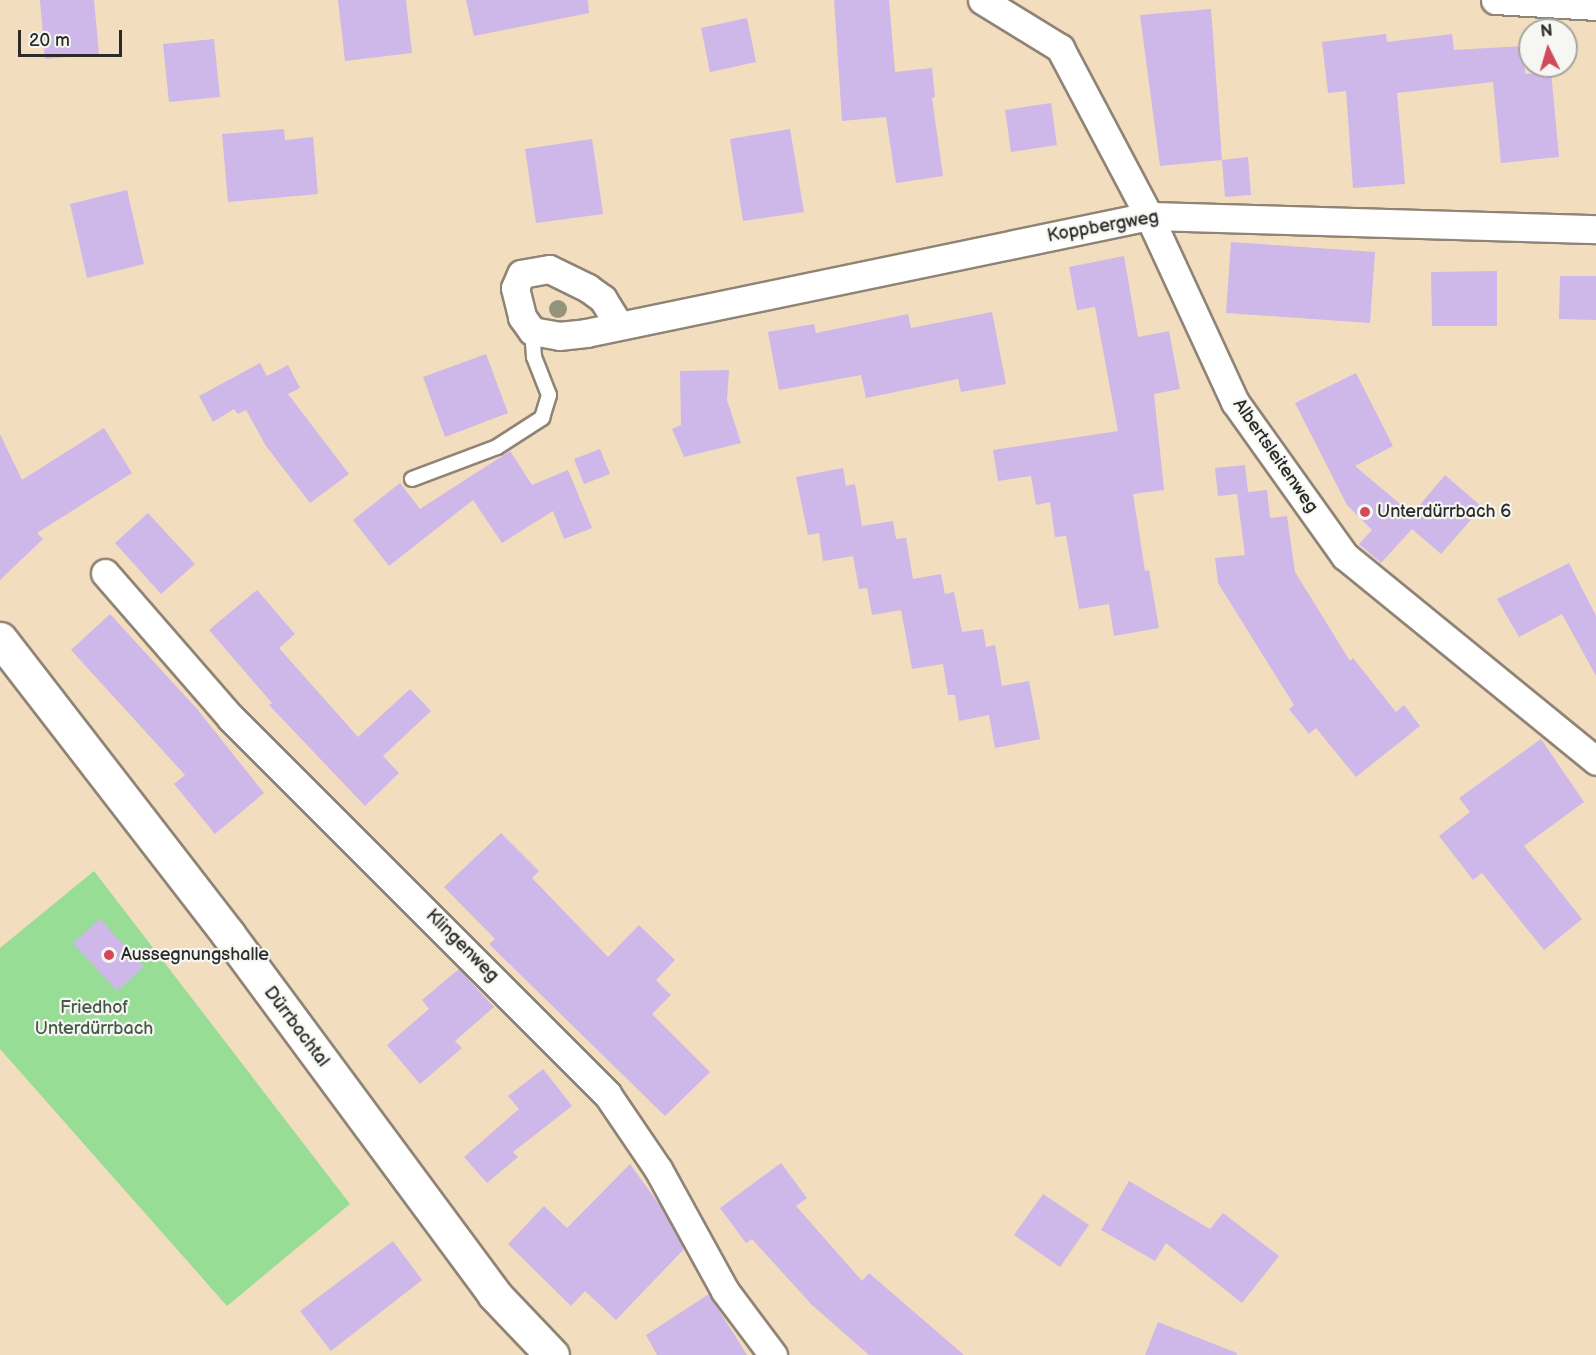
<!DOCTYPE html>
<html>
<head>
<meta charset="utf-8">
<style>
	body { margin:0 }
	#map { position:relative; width:1596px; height:1355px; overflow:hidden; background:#f3ddbf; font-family:"Balsamiq Sans",sans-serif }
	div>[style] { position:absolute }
	.green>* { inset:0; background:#97dd96 }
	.building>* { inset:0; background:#ceb7e9 }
	.roads { filter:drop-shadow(2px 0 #8f8475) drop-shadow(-2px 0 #8f8475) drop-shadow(0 2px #8f8475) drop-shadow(0 -2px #8f8475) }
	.lane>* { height:14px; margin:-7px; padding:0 7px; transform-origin:7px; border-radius:7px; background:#fff }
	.street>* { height:27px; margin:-13.5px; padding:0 13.5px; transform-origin:13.5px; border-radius:13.5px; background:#fff }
	.secondary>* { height:33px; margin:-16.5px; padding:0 16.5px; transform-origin:16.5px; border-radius:16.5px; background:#fff }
	.trees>* { width:18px; height:18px; margin:-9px; border-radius:50%; background:#94947c }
	.dots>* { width:16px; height:16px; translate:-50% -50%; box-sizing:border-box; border:3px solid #f6f6f2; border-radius:50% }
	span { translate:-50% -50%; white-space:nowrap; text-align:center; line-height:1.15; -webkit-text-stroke:4.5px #f6f6f2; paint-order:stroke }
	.street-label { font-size:18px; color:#2b2b2b }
	.poi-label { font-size:18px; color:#2b2b2b }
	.left { translate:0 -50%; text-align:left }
	.park-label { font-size:18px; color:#465846 }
	.north { position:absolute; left:1518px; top:18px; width:60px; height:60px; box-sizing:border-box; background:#f6f6f2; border:2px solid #a5a5a2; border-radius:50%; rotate:355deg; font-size:16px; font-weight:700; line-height:24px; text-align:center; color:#2b2b2b }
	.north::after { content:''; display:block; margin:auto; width:21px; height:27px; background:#d1495b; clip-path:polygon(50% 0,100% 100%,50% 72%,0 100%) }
	.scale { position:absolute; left:18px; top:30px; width:104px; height:27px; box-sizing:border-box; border:3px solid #2b2b2b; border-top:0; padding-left:8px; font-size:18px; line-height:21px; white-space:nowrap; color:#2b2b2b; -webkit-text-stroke:4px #f6f6f2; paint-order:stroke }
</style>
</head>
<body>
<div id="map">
	<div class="green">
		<i style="clip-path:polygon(94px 871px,350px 1204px,227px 1306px,0 1049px,0 948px)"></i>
	</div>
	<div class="building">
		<i style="clip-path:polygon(40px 0,94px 0,99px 54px,45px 59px)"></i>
		<i style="clip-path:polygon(338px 0,406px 0,412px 53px,345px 61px)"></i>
		<i style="clip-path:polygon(466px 0,588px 0,589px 13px,474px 36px)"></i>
		<i style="clip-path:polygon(834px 0,889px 0,895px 72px,932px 68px,935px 97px,932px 98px,943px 176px,896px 183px,886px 117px,842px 121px)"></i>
		<i style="clip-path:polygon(1211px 9px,1222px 160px,1160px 166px,1140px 15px)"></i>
		<i style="clip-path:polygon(747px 18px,756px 62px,710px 72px,701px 28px)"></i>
		<i style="clip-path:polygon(1386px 34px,1387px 42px,1452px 34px,1454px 50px,1523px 46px,1525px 74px,1551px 71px,1559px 157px,1501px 163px,1493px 82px,1397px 93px,1405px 184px,1353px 188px,1346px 91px,1328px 93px,1322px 42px)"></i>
		<i style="clip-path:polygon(214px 39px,220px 97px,169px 102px,163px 44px)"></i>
		<i style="clip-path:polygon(1051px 103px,1057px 145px,1011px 152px,1005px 110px)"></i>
		<i style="clip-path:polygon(284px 129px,285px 140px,313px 137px,318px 194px,228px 202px,222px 134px)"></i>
		<i style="clip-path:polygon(790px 129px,804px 212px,743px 221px,730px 139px)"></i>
		<i style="clip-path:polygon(592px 139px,603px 214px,536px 223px,525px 149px)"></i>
		<i style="clip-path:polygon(1248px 157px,1251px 195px,1225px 197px,1222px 160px)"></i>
		<i style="clip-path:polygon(127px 190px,144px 264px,87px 278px,70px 204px)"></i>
		<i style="clip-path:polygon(1231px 242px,1375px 252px,1370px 323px,1226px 313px)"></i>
		<i style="clip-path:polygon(1124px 256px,1138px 337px,1169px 331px,1180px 389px,1154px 394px,1164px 490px,1133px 494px,1145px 571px,1149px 570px,1159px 628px,1114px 636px,1109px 604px,1079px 609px,1066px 536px,1055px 537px,1050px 502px,1036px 505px,1031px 476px,998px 481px,993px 450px,1118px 431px,1095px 307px,1077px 310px,1069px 267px)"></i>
		<i style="clip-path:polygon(1497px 271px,1497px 326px,1432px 326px,1431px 272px)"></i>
		<i style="clip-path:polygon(1560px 276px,1596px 276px,1596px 320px,1559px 319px)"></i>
		<i style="clip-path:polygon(992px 312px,1006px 384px,961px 392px,958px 379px,866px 398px,861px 375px,779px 390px,768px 332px,814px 324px,816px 333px,908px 314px,911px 328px)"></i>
		<i style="clip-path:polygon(486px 354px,508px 413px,445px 437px,423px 377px)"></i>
		<i style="clip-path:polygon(260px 363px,267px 376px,288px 365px,300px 388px,288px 394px,349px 474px,310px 503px,266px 446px,246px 410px,238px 414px,234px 409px,213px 422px,199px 396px)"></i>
		<i style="clip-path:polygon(729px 370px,727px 400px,741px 443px,684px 457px,672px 429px,681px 425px,680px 371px)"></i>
		<i style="clip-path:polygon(1356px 373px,1393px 446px,1355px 466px,1412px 514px,1445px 475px,1482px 507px,1441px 554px,1412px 529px,1381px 563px,1359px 544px,1372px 530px,1347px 505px,1295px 403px)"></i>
		<i style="clip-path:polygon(104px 428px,132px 473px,37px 533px,43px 539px,0 580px,0 434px,22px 480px)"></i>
		<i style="clip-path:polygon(600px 449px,610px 474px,584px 484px,574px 459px)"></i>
		<i style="clip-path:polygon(510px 451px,532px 485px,568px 470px,592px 528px,564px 539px,553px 511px,502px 543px,473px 500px,389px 566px,353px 520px,400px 483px,420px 509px)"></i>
		<i style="clip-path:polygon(1245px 465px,1248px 492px,1267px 490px,1270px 518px,1287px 516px,1295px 572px,1350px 661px,1353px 658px,1396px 712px,1404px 705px,1420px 726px,1356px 777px,1316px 728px,1309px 734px,1289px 709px,1294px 705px,1218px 583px,1215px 558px,1245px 555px,1237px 494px,1218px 496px,1215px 468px)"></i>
		<i style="clip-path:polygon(843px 468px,846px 486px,855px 484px,862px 526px,893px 521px,896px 539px,906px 538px,913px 579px,941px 574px,945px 594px,954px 592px,962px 632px,983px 629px,986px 647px,995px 645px,1002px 686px,1029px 681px,1040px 739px,995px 748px,989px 715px,959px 721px,955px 695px,948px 695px,943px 664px,912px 669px,901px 610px,872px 615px,867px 588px,859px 589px,853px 556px,823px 561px,819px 533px,808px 535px,796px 477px)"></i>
		<i style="clip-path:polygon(148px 513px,195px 564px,161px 594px,115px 543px)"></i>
		<i style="clip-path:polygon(1569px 563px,1596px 616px,1596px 676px,1562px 614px,1519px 637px,1497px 599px)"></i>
		<i style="clip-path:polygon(257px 590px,295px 634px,279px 648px,358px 737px,410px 689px,431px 711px,383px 756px,399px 773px,365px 806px,269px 705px,272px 703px,209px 630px)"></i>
		<i style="clip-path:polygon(110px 614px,197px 709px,264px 793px,215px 834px,174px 784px,185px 775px,71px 650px)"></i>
		<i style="clip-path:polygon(1541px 739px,1584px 802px,1524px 846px,1582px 919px,1544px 950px,1482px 873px,1473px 880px,1439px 836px,1470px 812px,1459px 798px)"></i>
		<i style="clip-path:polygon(501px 833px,539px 871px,532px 878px,608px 957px,639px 925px,675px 960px,656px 980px,671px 995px,652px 1014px,710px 1072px,665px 1116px,489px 944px,495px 939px,444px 887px)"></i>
		<i style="clip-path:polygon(100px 919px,144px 967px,117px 991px,73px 943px)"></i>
		<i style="clip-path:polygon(459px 969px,494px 1007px,455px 1041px,462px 1048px,420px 1084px,387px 1045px,429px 1009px,422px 1000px)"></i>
		<i style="clip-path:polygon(543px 1069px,572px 1106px,513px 1152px,518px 1157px,487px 1183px,464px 1157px,519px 1109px,508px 1096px)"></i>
		<i style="clip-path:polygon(781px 1163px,807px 1198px,796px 1206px,862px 1281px,869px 1273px,964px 1355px,869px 1355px,812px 1305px,752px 1239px,746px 1243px,720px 1208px)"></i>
		<i style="clip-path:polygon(630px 1164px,661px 1207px,684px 1249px,616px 1320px,585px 1291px,571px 1306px,508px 1244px,544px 1206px,567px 1228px)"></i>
		<i style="clip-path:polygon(1129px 1181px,1210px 1229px,1223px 1213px,1279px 1256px,1242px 1303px,1166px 1243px,1155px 1261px,1101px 1230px)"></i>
		<i style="clip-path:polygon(1043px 1194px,1089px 1225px,1060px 1267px,1014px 1235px)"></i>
		<i style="clip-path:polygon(393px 1241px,422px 1280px,331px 1351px,300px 1311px)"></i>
		<i style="clip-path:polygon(709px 1294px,747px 1355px,657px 1355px,646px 1335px)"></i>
		<i style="clip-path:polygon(1158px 1322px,1237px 1353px,1237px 1355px,1145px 1355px)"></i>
	</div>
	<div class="roads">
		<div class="lane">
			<i style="left:412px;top:479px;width:91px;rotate:-20.6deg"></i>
			<i style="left:497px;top:447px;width:54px;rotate:-32.8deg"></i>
			<i style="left:542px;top:418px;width:24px;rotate:-73deg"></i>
			<i style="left:549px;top:395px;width:41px;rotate:-111.5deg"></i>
			<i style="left:534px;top:357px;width:26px;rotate:-94deg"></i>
		</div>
		<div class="street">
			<i style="left:982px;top:0;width:92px;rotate:31.6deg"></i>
			<i style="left:1060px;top:48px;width:190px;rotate:62.1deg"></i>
			<i style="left:1149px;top:216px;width:205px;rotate:65.2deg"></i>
			<i style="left:1235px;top:402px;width:189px;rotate:54.5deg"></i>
			<i style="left:1345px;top:556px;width:324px;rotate:39.2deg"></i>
			<i style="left:1495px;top:0;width:101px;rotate:3.4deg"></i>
			<i style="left:619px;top:325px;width:31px;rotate:-122deg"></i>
			<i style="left:603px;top:299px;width:19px;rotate:-144deg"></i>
			<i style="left:588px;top:288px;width:43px;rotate:-154deg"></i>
			<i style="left:549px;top:269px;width:28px;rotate:170deg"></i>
			<i style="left:521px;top:274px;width:15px;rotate:113deg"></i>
			<i style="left:515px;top:288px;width:30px;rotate:76deg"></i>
			<i style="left:522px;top:317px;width:17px;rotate:54deg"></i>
			<i style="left:532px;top:331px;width:27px;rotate:10deg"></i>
			<i style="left:559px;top:336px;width:27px;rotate:-6deg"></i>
			<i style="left:586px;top:333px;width:575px;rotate:-11.74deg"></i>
			<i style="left:1149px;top:216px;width:447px;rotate:1.7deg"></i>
			<i style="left:105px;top:573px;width:192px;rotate:49deg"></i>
			<i style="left:231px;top:718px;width:532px;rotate:45deg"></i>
			<i style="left:607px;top:1094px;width:91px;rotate:55.8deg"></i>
			<i style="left:658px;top:1169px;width:139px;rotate:61.2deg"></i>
			<i style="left:725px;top:1291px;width:80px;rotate:53.1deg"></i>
		</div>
		<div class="secondary">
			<i style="left:0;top:639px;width:373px;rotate:52.3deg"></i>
			<i style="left:228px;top:934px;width:448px;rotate:53.5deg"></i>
			<i style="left:494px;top:1294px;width:84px;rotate:46.4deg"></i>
		</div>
	</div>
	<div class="trees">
		<i style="left:558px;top:309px"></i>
	</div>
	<div class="dots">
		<i style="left:1365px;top:512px;background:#d1495b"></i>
		<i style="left:109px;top:955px;background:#d1495b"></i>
	</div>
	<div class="street-label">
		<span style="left:1103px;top:227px;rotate:-10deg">Koppbergweg</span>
		<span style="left:1275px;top:456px;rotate:55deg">Albertsleitenweg</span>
		<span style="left:462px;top:946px;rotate:45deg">Klingenweg</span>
		<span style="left:296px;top:1027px;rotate:53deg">Dürrbachtal</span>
	</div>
	<div class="poi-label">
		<span class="left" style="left:1377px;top:512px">Unterdürrbach 6</span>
		<span class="left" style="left:121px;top:955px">Aussegnungshalle</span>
	</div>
	<div class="park-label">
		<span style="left:94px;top:1019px">Friedhof<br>Unterdürrbach</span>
	</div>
	<div class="north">N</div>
	<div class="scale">20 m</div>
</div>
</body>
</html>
